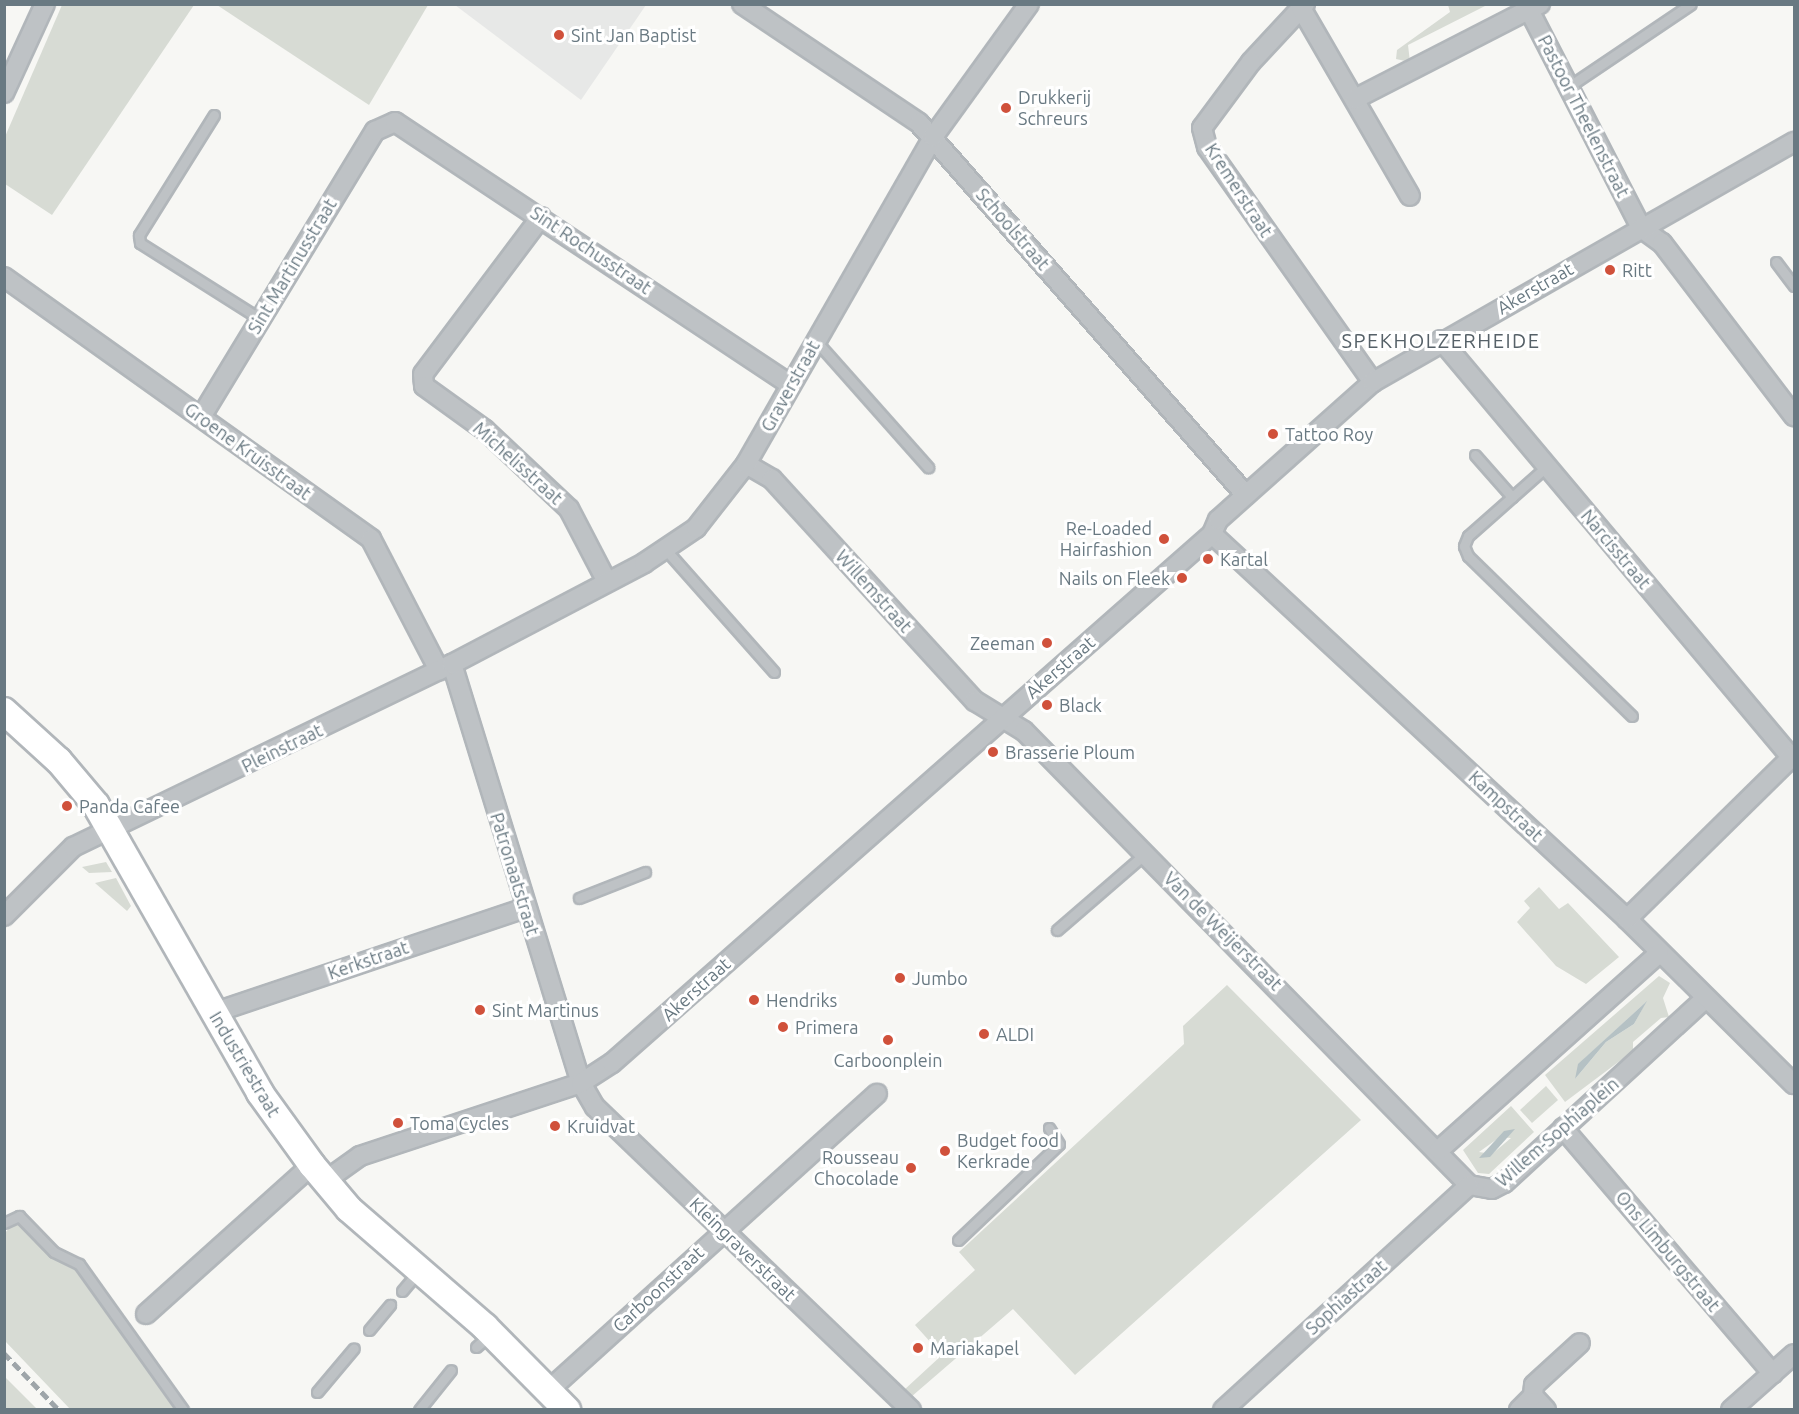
<!DOCTYPE html>
<html>
<head>
<meta charset="utf-8">
<style>
	body { margin:0 }
	#map { position:relative; width:1799px; height:1414px; overflow:hidden; background:#f7f7f4; font-family:Ubuntu,sans-serif }
	div>[style] { position:absolute }
	.built>* { inset:0; background:#e7e8e7 }
	.green>* { inset:0; background:#d7dbd4 }
	.water>* { inset:0; background:#b5c1c4 }
	.roads { filter:drop-shadow(2px 0 #b1b6ba) drop-shadow(-2px 0 #b1b6ba) drop-shadow(0 2px #b1b6ba) drop-shadow(0 -2px #b1b6ba) }
	.lane>* { height:9px; margin:-4.5px; padding:0 4.5px; transform-origin:4.5px; border-radius:4.5px; background:#bec2c5 }
	.street>* { height:18px; margin:-9px; padding:0 9px; transform-origin:9px; border-radius:9px; background:#bec2c5 }
	.secondary>* { height:26px; margin:-13px; padding:0 13px; transform-origin:13px; border-radius:13px; background:#fff }
	.rail>* { height:4.5px; margin-top:-2.25px; transform-origin:0; background:repeating-linear-gradient(90deg,#9ea5a9 0 9px,transparent 0 13.5px) }
	.dots>* { width:16px; height:16px; translate:-50% -50%; box-sizing:border-box; border:3px solid #fff; border-radius:50% }
	span { translate:-50% -50%; white-space:nowrap; text-align:center; line-height:1.15; -webkit-text-stroke:6px #fff; paint-order:stroke }
	.poi-label { font-size:18px; color:#697982 }
	.left { translate:0 -50%; text-align:left }
	.right { translate:-100% -50%; text-align:right }
	.street-label { font-size:18px; color:#697982 }
	.neighbourhood-label { font-size:20px; color:#566168; letter-spacing:1.5px }
	.frame { position:absolute; inset:0; border:6px solid #697982; pointer-events:none }
</style>
</head>
<body>
<div id="map">
	<div class="built">
		<i style="clip-path:polygon(455px 5px,646px 5px,581px 100px)"></i>
	</div>
	<div class="green">
		<i style="clip-path:polygon(62px 5px,194px 5px,52px 215px,5px 184px,4px 139px)"></i>
		<i style="clip-path:polygon(428px 5px,369px 105px,217px 5px,428px 4px)"></i>
		<i style="clip-path:polygon(1448px 5px,1487px 5px,1408px 45px,1410px 62px,1396px 59px,1397px 50px,1450px 12px)"></i>
		<i style="clip-path:polygon(106px 862px,112px 872px,89px 873px,82px 867px)"></i>
		<i style="clip-path:polygon(116px 878px,131px 906px,127px 911px,95px 883px)"></i>
		<i style="clip-path:polygon(1539px 887px,1559px 909px,1568px 903px,1619px 957px,1586px 984px,1556px 966px,1517px 922px,1530px 908px,1524px 901px)"></i>
		<i style="clip-path:polygon(evenodd,1659px 976px,1670px 983px,1663px 998px,1669px 1017px,1661px 1018px,1633px 1042px,1633px 1051px,1565px 1102px,1545px 1075px,1659px 976px,1646px 1002px,1634px 1024px,1606px 1042px,1575px 1079px,1585px 1058px,1646px 1002px)"></i>
		<i style="clip-path:polygon(1227px 985px,1361px 1120px,1075px 1375px,1013px 1309px,911px 1397px,904px 1390px,942px 1355px,915px 1325px,975px 1270px,959px 1252px,1184px 1044px,1183px 1026px)"></i>
		<i style="clip-path:polygon(1546px 1086px,1558px 1100px,1532px 1123px,1520px 1110px)"></i>
		<i style="clip-path:polygon(evenodd,1511px 1106px,1534px 1132px,1489px 1174px,1478px 1173px,1463px 1150px,1511px 1106px,1500px 1137px,1511px 1138px,1492px 1154px,1479px 1152px,1500px 1137px)"></i>
		<i style="clip-path:polygon(16px 1220px,48px 1253px,77px 1269px,176px 1409px,70px 1409px,5px 1341px,5px 1233px)"></i>
		<i style="clip-path:polygon(4px 1376px,37px 1409px,5px 1409px)"></i>
	</div>
	<div class="water">
		<i style="clip-path:polygon(1647px 1001px,1634px 1024px,1606px 1042px,1575px 1079px,1578px 1064px)"></i>
		<i style="clip-path:polygon(1515px 1129px,1490px 1157px,1479px 1158px,1504px 1131px)"></i>
	</div>
	<div class="roads">
		<div class="lane">
			<i style="left:1568px;top:87px;width:148px;rotate:-34deg"></i>
			<i style="left:214px;top:115px;width:142px;rotate:122deg"></i>
			<i style="left:139px;top:235px;width:8px;rotate:83deg"></i>
			<i style="left:140px;top:243px;width:142px;rotate:32.3deg"></i>
			<i style="left:1776px;top:262px;width:30px;rotate:53deg"></i>
			<i style="left:816px;top:341px;width:169px;rotate:48.4deg"></i>
			<i style="left:1475px;top:455px;width:56px;rotate:48.6deg"></i>
			<i style="left:1546px;top:467px;width:104px;rotate:138.5deg"></i>
			<i style="left:1468px;top:536px;width:11px;rotate:112deg"></i>
			<i style="left:1464px;top:546px;width:11px;rotate:68deg"></i>
			<i style="left:1468px;top:556px;width:229px;rotate:44.3deg"></i>
			<i style="left:666px;top:550px;width:163px;rotate:48.5deg"></i>
			<i style="left:579px;top:898px;width:71px;rotate:-21.5deg"></i>
			<i style="left:1057px;top:930px;width:118px;rotate:-40.9deg"></i>
			<i style="left:4px;top:1223px;width:17px;rotate:-25deg"></i>
			<i style="left:19px;top:1216px;width:50px;rotate:45.8deg"></i>
			<i style="left:54px;top:1252px;width:28px;rotate:26deg"></i>
			<i style="left:79px;top:1264px;width:179px;rotate:54.5deg"></i>
			<i style="left:958px;top:1240px;width:139px;rotate:-43.5deg"></i>
			<i style="left:1059px;top:1144px;width:19px;rotate:-122deg"></i>
			<i style="left:402px;top:1291px;width:25px;rotate:-50deg"></i>
			<i style="left:369px;top:1330px;width:33px;rotate:-50deg"></i>
			<i style="left:476px;top:1347px;width:18px;rotate:-41deg"></i>
			<i style="left:317px;top:1392px;width:57px;rotate:-49.9deg"></i>
			<i style="left:419px;top:1410px;width:51px;rotate:-51.3deg"></i>
		</div>
		<div class="street">
			<i style="left:742px;top:4px;width:213px;rotate:33.9deg"></i>
			<i style="left:919px;top:123px;width:495px;rotate:48.7deg"></i>
			<i style="left:1305px;top:4px;width:79px;rotate:133deg"></i>
			<i style="left:1251px;top:62px;width:82px;rotate:126.6deg"></i>
			<i style="left:1202px;top:128px;width:20px;rotate:75deg"></i>
			<i style="left:1207px;top:147px;width:288px;rotate:54.8deg"></i>
			<i style="left:1526px;top:4px;width:252px;rotate:62.8deg"></i>
			<i style="left:1641px;top:228px;width:26px;rotate:36deg"></i>
			<i style="left:1662px;top:243px;width:218px;rotate:52.7deg"></i>
			<i style="left:1301px;top:8px;width:217px;rotate:59.9deg"></i>
			<i style="left:4px;top:93px;width:98px;rotate:-65.3deg"></i>
			<i style="left:1355px;top:99px;width:208px;rotate:-27.2deg"></i>
			<i style="left:541px;top:217px;width:196px;rotate:126.9deg"></i>
			<i style="left:423px;top:374px;width:12px;rotate:85deg"></i>
			<i style="left:424px;top:386px;width:75px;rotate:35.8deg"></i>
			<i style="left:485px;top:430px;width:115px;rotate:43.2deg"></i>
			<i style="left:569px;top:509px;width:82px;rotate:62.5deg"></i>
			<i style="left:4px;top:277px;width:451px;rotate:35.5deg"></i>
			<i style="left:371px;top:539px;width:148px;rotate:62.6deg"></i>
			<i style="left:1441px;top:340px;width:544px;rotate:49.99deg"></i>
			<i style="left:201px;top:417px;width:335px;rotate:-58.7deg"></i>
			<i style="left:375px;top:131px;width:22px;rotate:-24deg"></i>
			<i style="left:395px;top:122px;width:474px;rotate:33.6deg"></i>
			<i style="left:746px;top:464px;width:30px;rotate:30deg"></i>
			<i style="left:772px;top:479px;width:301px;rotate:47.6deg"></i>
			<i style="left:975px;top:701px;width:57px;rotate:31.5deg"></i>
			<i style="left:1024px;top:731px;width:636px;rotate:45.57deg"></i>
			<i style="left:1469px;top:1185px;width:23px;rotate:10deg"></i>
			<i style="left:1492px;top:1189px;width:13px;rotate:-27deg"></i>
			<i style="left:1504px;top:1183px;width:273px;rotate:-42.5deg"></i>
			<i style="left:1212px;top:534px;width:566px;rotate:42.85deg"></i>
			<i style="left:1627px;top:919px;width:235px;rotate:44.7deg"></i>
			<i style="left:452px;top:664px;width:438px;rotate:72.9deg"></i>
			<i style="left:581px;top:1083px;width:28px;rotate:60deg"></i>
			<i style="left:595px;top:1107px;width:438px;rotate:43.8deg"></i>
			<i style="left:4px;top:916px;width:98px;rotate:-45deg"></i>
			<i style="left:73px;top:847px;width:421px;rotate:-25.8deg"></i>
			<i style="left:452px;top:664px;width:217px;rotate:-27.7deg"></i>
			<i style="left:644px;top:563px;width:63px;rotate:-33.9deg"></i>
			<i style="left:696px;top:528px;width:81px;rotate:-52deg"></i>
			<i style="left:746px;top:464px;width:377px;rotate:-60.2deg"></i>
			<i style="left:933px;top:137px;width:164px;rotate:-54.2deg"></i>
			<i style="left:1627px;top:919px;width:234px;rotate:-44.5deg"></i>
			<i style="left:213px;top:1013px;width:329px;rotate:-18.6deg"></i>
			<i style="left:1563px;top:1128px;width:323px;rotate:49.5deg"></i>
			<i style="left:1439px;top:1150px;width:295px;rotate:-41.8deg"></i>
			<i style="left:325px;top:1181px;width:43px;rotate:-35.5deg"></i>
			<i style="left:360px;top:1156px;width:233px;rotate:-18.3deg"></i>
			<i style="left:581px;top:1083px;width:37px;rotate:-33deg"></i>
			<i style="left:612px;top:1063px;width:800px;rotate:-41.4deg"></i>
			<i style="left:1212px;top:534px;width:15px;rotate:-67deg"></i>
			<i style="left:1218px;top:520px;width:208px;rotate:-41.7deg"></i>
			<i style="left:1373px;top:382px;width:485px;rotate:-29.7deg"></i>
			<i style="left:146px;top:1314px;width:223px;rotate:-41.9deg"></i>
			<i style="left:549px;top:1390px;width:442px;rotate:-42.1deg"></i>
			<i style="left:1533px;top:1396px;width:19px;rotate:47deg"></i>
			<i style="left:1223px;top:1410px;width:333px;rotate:-42.4deg"></i>
			<i style="left:1519px;top:1410px;width:20px;rotate:-45deg"></i>
			<i style="left:1533px;top:1396px;width:11px;rotate:-85deg"></i>
			<i style="left:1534px;top:1385px;width:62px;rotate:-42.4deg"></i>
			<i style="left:1731px;top:1410px;width:84px;rotate:-41.6deg"></i>
		</div>
		<div class="secondary">
			<i style="left:4px;top:711px;width:74px;rotate:42.3deg"></i>
			<i style="left:59px;top:761px;width:57px;rotate:49.9deg"></i>
			<i style="left:96px;top:805px;width:331px;rotate:60.3deg"></i>
			<i style="left:260px;top:1093px;width:89px;rotate:54.2deg"></i>
			<i style="left:312px;top:1165px;width:57px;rotate:49.9deg"></i>
			<i style="left:349px;top:1209px;width:180px;rotate:40.9deg"></i>
			<i style="left:485px;top:1327px;width:117px;rotate:45.3deg"></i>
		</div>
	</div>
	<div class="rail">
		<i style="left:4px;top:1353px;width:79px;rotate:46deg"></i>
	</div>
	<div class="dots">
		<i style="left:559px;top:35px;background:#d0513b"></i>
		<i style="left:1006px;top:108px;background:#d0513b"></i>
		<i style="left:1610px;top:270px;background:#d0513b"></i>
		<i style="left:1273px;top:434px;background:#d0513b"></i>
		<i style="left:1164px;top:539px;background:#d0513b"></i>
		<i style="left:1208px;top:559px;background:#d0513b"></i>
		<i style="left:1182px;top:578px;background:#d0513b"></i>
		<i style="left:1047px;top:643px;background:#d0513b"></i>
		<i style="left:1047px;top:705px;background:#d0513b"></i>
		<i style="left:993px;top:752px;background:#d0513b"></i>
		<i style="left:67px;top:806px;background:#d0513b"></i>
		<i style="left:900px;top:978px;background:#d0513b"></i>
		<i style="left:754px;top:1000px;background:#d0513b"></i>
		<i style="left:480px;top:1010px;background:#d0513b"></i>
		<i style="left:783px;top:1027px;background:#d0513b"></i>
		<i style="left:984px;top:1034px;background:#d0513b"></i>
		<i style="left:888px;top:1040px;background:#d0513b"></i>
		<i style="left:398px;top:1123px;background:#d0513b"></i>
		<i style="left:555px;top:1126px;background:#d0513b"></i>
		<i style="left:945px;top:1151px;background:#d0513b"></i>
		<i style="left:911px;top:1168px;background:#d0513b"></i>
		<i style="left:918px;top:1348px;background:#d0513b"></i>
	</div>
	<div class="poi-label">
		<span class="left" style="left:571px;top:35px">Sint Jan Baptist</span>
		<span class="left" style="left:1018px;top:108px">Drukkerij<br>Schreurs</span>
		<span class="left" style="left:1622px;top:270px">Ritt</span>
		<span class="left" style="left:1285px;top:434px">Tattoo Roy</span>
		<span class="right" style="left:1152px;top:539px">Re-Loaded<br>Hairfashion</span>
		<span class="left" style="left:1220px;top:559px">Kartal</span>
		<span class="right" style="left:1170px;top:578px">Nails on Fleek</span>
		<span class="right" style="left:1035px;top:643px">Zeeman</span>
		<span class="left" style="left:1059px;top:705px">Black</span>
		<span class="left" style="left:1005px;top:752px">Brasserie Ploum</span>
		<span class="left" style="left:79px;top:806px">Panda Cafee</span>
		<span class="left" style="left:912px;top:978px">Jumbo</span>
		<span class="left" style="left:766px;top:1000px">Hendriks</span>
		<span class="left" style="left:492px;top:1010px">Sint Martinus</span>
		<span class="left" style="left:795px;top:1027px">Primera</span>
		<span class="left" style="left:996px;top:1034px">ALDI</span>
		<span style="left:888px;top:1060px">Carboonplein</span>
		<span class="left" style="left:410px;top:1123px">Toma Cycles</span>
		<span class="left" style="left:567px;top:1126px">Kruidvat</span>
		<span class="left" style="left:957px;top:1151px">Budget food<br>Kerkrade</span>
		<span class="right" style="left:899px;top:1168px">Rousseau<br>Chocolade</span>
		<span class="left" style="left:930px;top:1348px">Mariakapel</span>
	</div>
	<div class="street-label">
		<span style="left:1584px;top:116px;rotate:63deg">Pastoor Theelenstraat</span>
		<span style="left:1239px;top:190px;rotate:57deg">Kremerstraat</span>
		<span style="left:1013px;top:229px;rotate:49deg">Schoolstraat</span>
		<span style="left:591px;top:250px;rotate:34deg">Sint Rochusstraat</span>
		<span style="left:292px;top:266px;rotate:-59deg">Sint Martinusstraat</span>
		<span style="left:1535px;top:288px;rotate:-30deg">Akerstraat</span>
		<span style="left:790px;top:386px;rotate:-61deg">Graverstraat</span>
		<span style="left:248px;top:451px;rotate:36deg">Groene Kruisstraat</span>
		<span style="left:518px;top:463px;rotate:42deg">Michelisstraat</span>
		<span style="left:1616px;top:549px;rotate:50deg">Narcisstraat</span>
		<span style="left:874px;top:591px;rotate:48deg">Willemstraat</span>
		<span style="left:1060px;top:667px;rotate:-41deg">Akerstraat</span>
		<span style="left:282px;top:748px;rotate:-26deg">Pleinstraat</span>
		<span style="left:1506px;top:806px;rotate:43deg">Kampstraat</span>
		<span style="left:515px;top:874px;rotate:73deg">Patronaatstraat</span>
		<span style="left:1223px;top:931px;rotate:45deg">Van de Weijerstraat</span>
		<span style="left:368px;top:960px;rotate:-19deg">Kerkstraat</span>
		<span style="left:696px;top:989px;rotate:-42deg">Akerstraat</span>
		<span style="left:245px;top:1064px;rotate:59deg">Industriestraat</span>
		<span style="left:1557px;top:1132px;rotate:-41deg">Willem-Sophiaplein</span>
		<span style="left:743px;top:1249px;rotate:44deg">Kleingraverstraat</span>
		<span style="left:1668px;top:1251px;rotate:50deg">Ons Limburgstraat</span>
		<span style="left:658px;top:1289px;rotate:-43deg">Carboonstraat</span>
		<span style="left:1346px;top:1297px;rotate:-42deg">Sophiastraat</span>
	</div>
	<div class="neighbourhood-label">
		<span style="left:1441px;top:340px">SPEKHOLZERHEIDE</span>
	</div>
	<div class="frame"></div>
</div>
</body>
</html>
